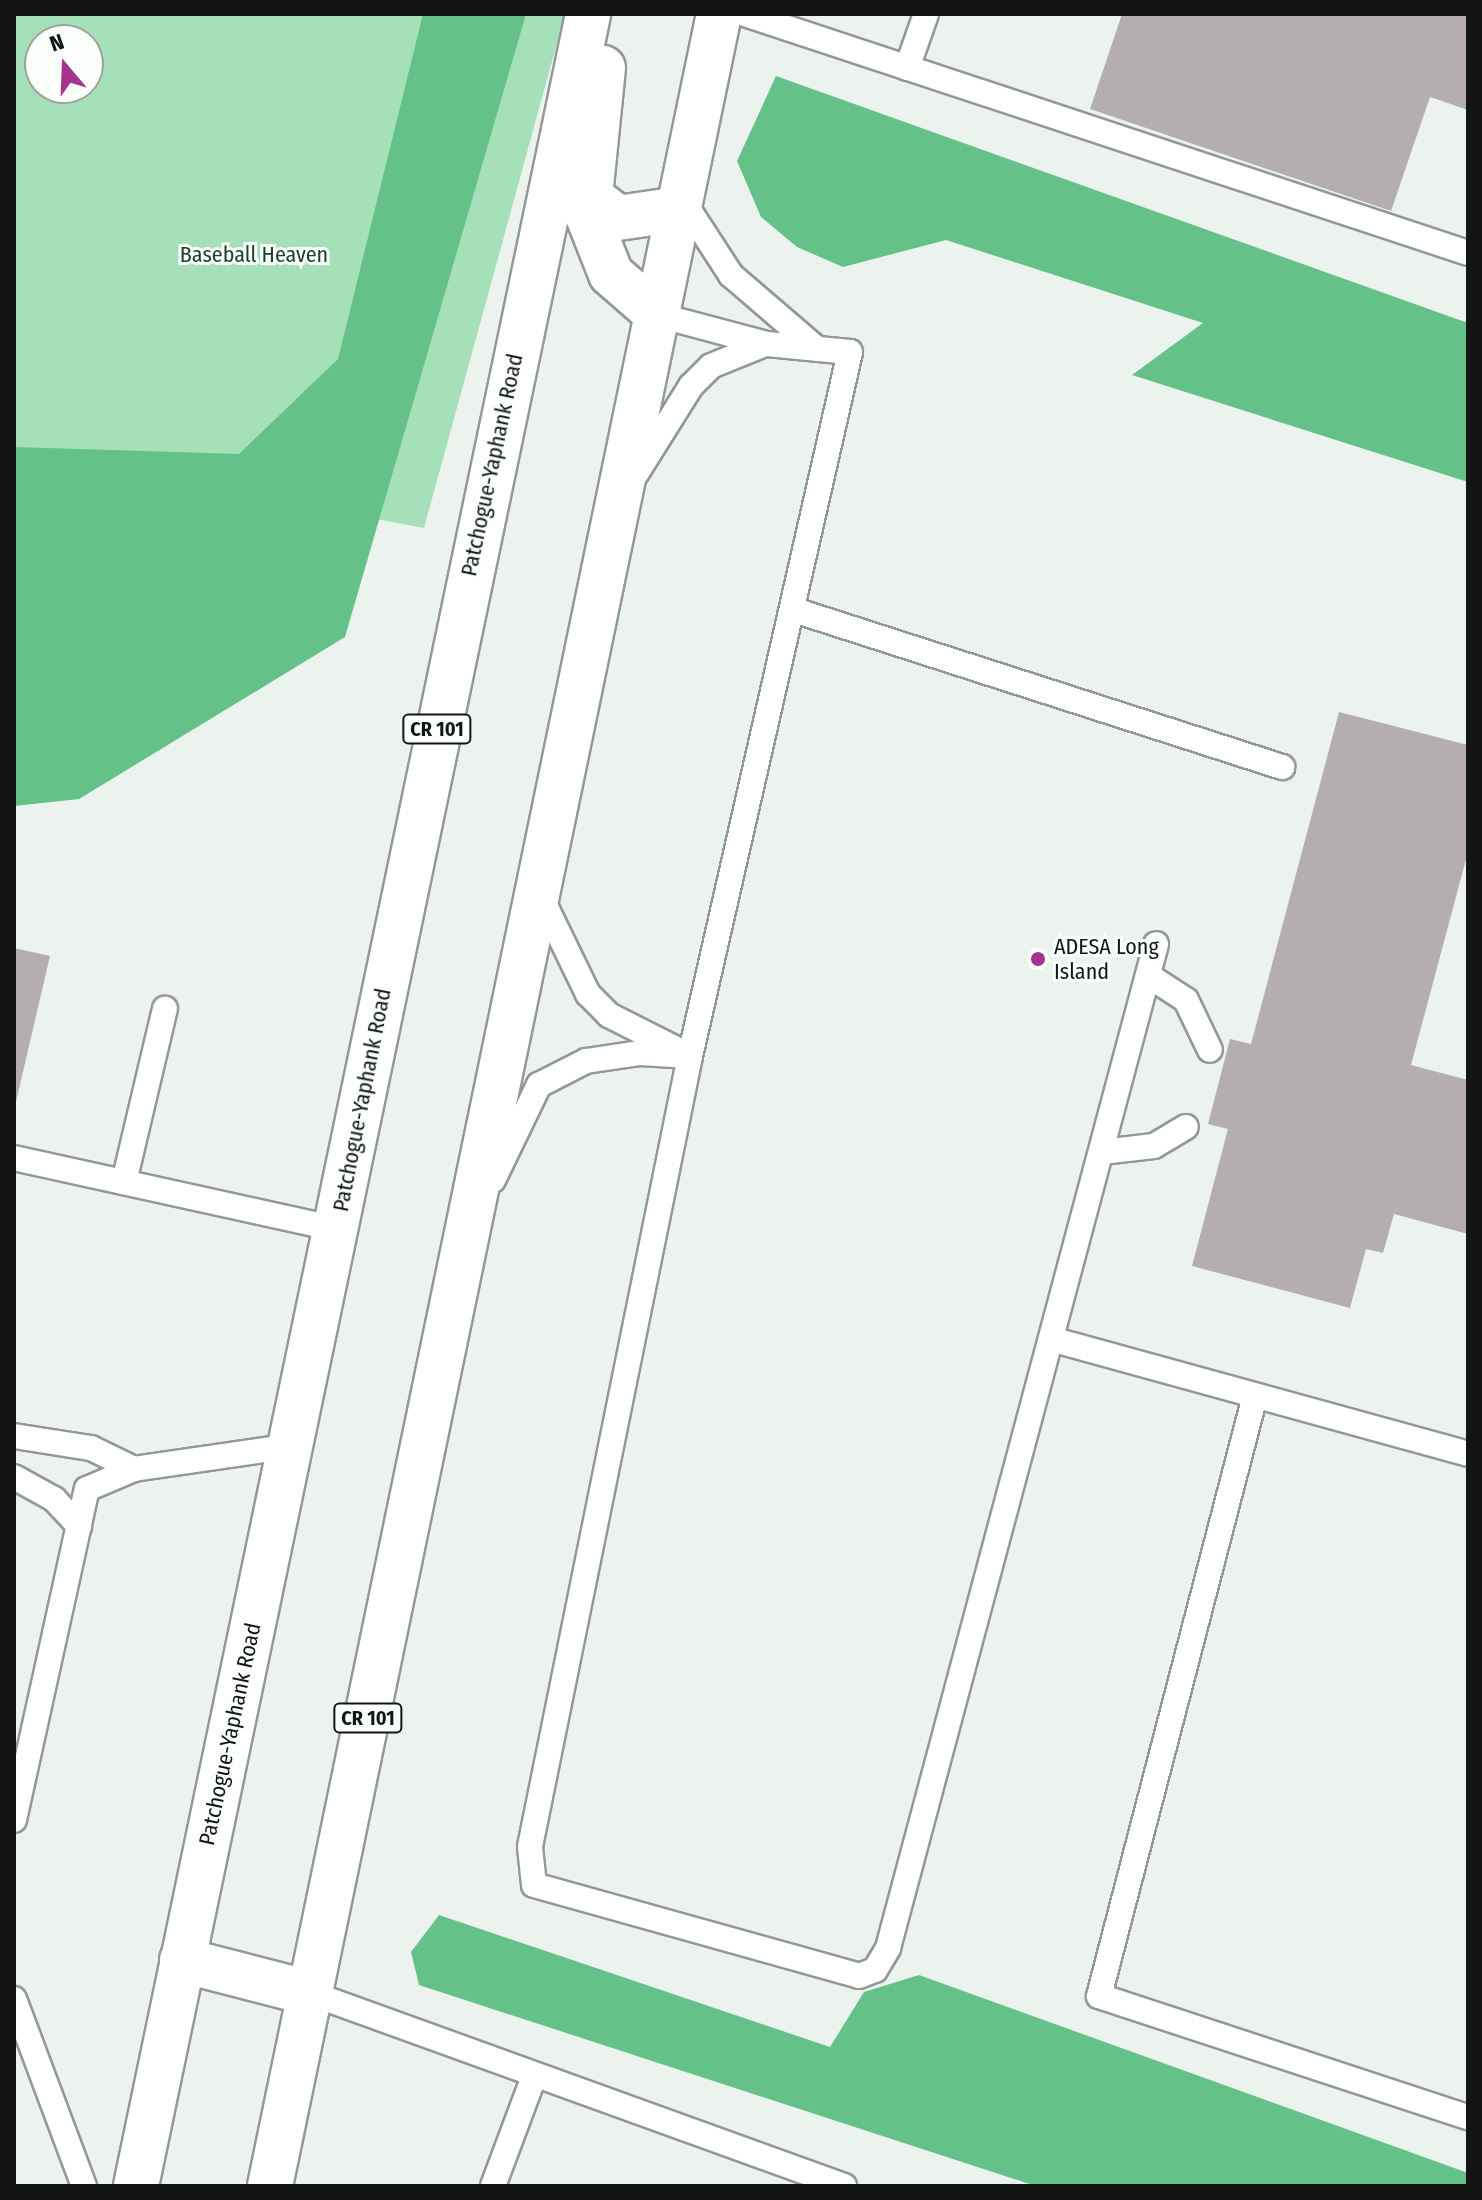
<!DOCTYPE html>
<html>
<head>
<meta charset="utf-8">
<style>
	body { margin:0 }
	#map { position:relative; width:1482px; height:2200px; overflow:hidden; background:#ecf2ee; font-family:"Fira Sans Condensed",sans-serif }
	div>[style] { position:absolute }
	.green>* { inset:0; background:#a6e0b9 }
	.forest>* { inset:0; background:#64c188 }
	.building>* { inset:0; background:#b4aeb2 }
	.roads { filter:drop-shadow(2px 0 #929894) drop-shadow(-2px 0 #929894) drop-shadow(0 2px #929894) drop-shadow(0 -2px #929894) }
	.lane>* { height:24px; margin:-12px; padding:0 12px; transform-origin:12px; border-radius:12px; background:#fff }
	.primary>* { height:44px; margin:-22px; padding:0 22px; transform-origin:22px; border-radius:22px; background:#fff }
	.dots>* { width:22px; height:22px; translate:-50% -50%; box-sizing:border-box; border:4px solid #fbfffc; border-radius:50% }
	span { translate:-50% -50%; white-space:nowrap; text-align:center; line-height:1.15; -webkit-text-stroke:6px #fbfffc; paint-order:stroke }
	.shield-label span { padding:2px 6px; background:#fbfffc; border:2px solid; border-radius:6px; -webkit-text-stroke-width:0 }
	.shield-label { font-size:20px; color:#131513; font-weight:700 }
	.park-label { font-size:22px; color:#1a4129 }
	.street-label { font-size:22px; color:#131513 }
	.poi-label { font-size:22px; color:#131513 }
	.left { translate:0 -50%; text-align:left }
	.frame { position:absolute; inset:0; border:16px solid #131513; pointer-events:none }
	.north { position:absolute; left:24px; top:24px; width:80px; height:80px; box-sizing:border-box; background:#fbfffc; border:2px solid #9ea19f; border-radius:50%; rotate:341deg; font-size:22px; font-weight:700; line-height:32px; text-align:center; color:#131513 }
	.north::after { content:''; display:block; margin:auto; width:28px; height:36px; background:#a5338f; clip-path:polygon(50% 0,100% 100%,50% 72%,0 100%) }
</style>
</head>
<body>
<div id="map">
	<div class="green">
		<i style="clip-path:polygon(evenodd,14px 14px,565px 14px,424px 528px,14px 450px,14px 14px,40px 40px,88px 40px,88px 88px,40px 88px,40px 40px)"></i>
	</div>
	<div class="forest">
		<i style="clip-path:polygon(423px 14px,526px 14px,345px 637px,79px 799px,14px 806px,14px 447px,239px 454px,338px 359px)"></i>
		<i style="clip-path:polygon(776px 76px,1468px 323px,1468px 482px,1132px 375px,1203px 323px,946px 240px,843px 267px,797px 247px,761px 217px,737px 161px)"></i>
		<i style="clip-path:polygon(439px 1915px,830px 2047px,864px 1992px,919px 1975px,1468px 2173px,1468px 2186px,1036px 2186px,419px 1985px,411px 1952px)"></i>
	</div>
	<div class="building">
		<i style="clip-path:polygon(1122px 14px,1468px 14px,1468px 110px,1430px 97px,1391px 211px,1090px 109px)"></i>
		<i style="clip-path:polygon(1339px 712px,1468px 745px,1468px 852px,1411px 1065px,1468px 1080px,1468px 1234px,1394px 1214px,1383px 1253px,1366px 1249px,1350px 1308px,1192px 1266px,1228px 1129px,1208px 1124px,1230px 1039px,1251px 1044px)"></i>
		<i style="clip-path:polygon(14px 948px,50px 956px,15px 1106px,14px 1106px)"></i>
	</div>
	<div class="roads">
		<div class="lane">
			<i style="left:745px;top:14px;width:761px;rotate:18.29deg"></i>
			<i style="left:907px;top:68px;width:57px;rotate:-70.6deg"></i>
			<i style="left:681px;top:198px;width:92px;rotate:57deg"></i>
			<i style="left:731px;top:275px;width:113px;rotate:40.7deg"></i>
			<i style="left:658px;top:315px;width:113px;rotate:14.9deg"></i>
			<i style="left:767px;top:344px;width:83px;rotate:5.5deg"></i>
			<i style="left:850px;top:352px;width:722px;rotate:102.8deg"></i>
			<i style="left:690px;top:1056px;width:807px;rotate:101.44deg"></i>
			<i style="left:530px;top:1847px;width:38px;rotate:84deg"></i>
			<i style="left:534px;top:1885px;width:337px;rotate:15.6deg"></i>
			<i style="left:859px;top:1976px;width:17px;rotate:-21deg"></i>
			<i style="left:875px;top:1970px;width:26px;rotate:-59deg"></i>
			<i style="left:888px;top:1948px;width:1039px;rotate:-75.05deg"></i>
			<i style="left:636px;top:474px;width:104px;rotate:-58deg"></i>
			<i style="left:691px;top:386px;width:28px;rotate:-45deg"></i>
			<i style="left:711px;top:366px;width:58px;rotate:-22.2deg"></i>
			<i style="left:794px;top:610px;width:513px;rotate:17.83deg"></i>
			<i style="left:1149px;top:976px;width:44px;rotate:33deg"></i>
			<i style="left:1186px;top:1000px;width:55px;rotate:64.4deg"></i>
			<i style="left:1102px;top:1152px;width:52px;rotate:-6.6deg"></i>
			<i style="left:1154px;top:1146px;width:37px;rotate:-31deg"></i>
			<i style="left:14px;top:1158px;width:330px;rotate:12.4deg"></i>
			<i style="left:493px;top:1180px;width:106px;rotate:-64.2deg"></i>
			<i style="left:539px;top:1085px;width:53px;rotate:-27.1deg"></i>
			<i style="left:586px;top:1061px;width:55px;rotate:-8.4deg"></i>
			<i style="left:640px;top:1053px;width:50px;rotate:3.4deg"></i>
			<i style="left:690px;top:1056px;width:91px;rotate:-153.2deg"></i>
			<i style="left:609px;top:1015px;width:30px;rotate:-135deg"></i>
			<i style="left:588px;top:994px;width:108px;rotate:-115.9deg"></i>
			<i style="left:124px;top:1182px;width:178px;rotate:-76.7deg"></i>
			<i style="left:1051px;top:1339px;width:433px;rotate:15.4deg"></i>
			<i style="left:1255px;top:1396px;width:620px;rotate:104.57deg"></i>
			<i style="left:1099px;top:1996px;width:388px;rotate:18.2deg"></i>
			<i style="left:14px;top:1436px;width:78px;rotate:8.9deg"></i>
			<i style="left:91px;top:1448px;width:48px;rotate:26deg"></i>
			<i style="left:14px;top:1477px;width:46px;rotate:28.8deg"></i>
			<i style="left:54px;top:1499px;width:37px;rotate:47deg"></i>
			<i style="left:14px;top:1820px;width:339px;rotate:-77.6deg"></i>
			<i style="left:87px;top:1489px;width:51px;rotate:-23.1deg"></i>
			<i style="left:134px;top:1469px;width:159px;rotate:-8.3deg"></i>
			<i style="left:310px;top:1993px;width:568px;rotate:19.87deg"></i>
			<i style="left:14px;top:1999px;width:200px;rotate:69.5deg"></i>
			<i style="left:493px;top:2186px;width:114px;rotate:-69.5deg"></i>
		</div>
		<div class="primary">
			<i style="left:603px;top:68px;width:149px;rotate:95.8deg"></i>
			<i style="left:588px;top:216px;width:62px;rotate:68.4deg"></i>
			<i style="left:611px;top:274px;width:62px;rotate:41.1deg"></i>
			<i style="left:589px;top:196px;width:36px;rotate:37deg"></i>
			<i style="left:618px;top:218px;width:62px;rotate:-8.4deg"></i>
			<i style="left:182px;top:1960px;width:132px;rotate:14.5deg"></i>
			<i style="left:136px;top:2186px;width:2219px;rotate:-78.24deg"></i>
			<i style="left:270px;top:2186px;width:2218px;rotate:-78.32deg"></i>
		</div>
	</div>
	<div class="dots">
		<i style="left:1038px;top:959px;background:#a5338f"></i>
	</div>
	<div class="shield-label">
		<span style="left:437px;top:729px">CR 101</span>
		<span style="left:368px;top:1718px">CR 101</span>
	</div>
	<div class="park-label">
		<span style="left:254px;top:255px">Baseball Heaven</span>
	</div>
	<div class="street-label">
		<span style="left:492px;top:465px;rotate:-78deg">Patchogue-Yaphank Road</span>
		<span style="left:362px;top:1100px;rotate:-79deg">Patchogue-Yaphank Road</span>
		<span style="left:230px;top:1734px;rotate:-78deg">Patchogue-Yaphank Road</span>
	</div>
	<div class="poi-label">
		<span class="left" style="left:1054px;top:959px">ADESA Long<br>Island</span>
	</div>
	<div class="frame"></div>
	<div class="north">N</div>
</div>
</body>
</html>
